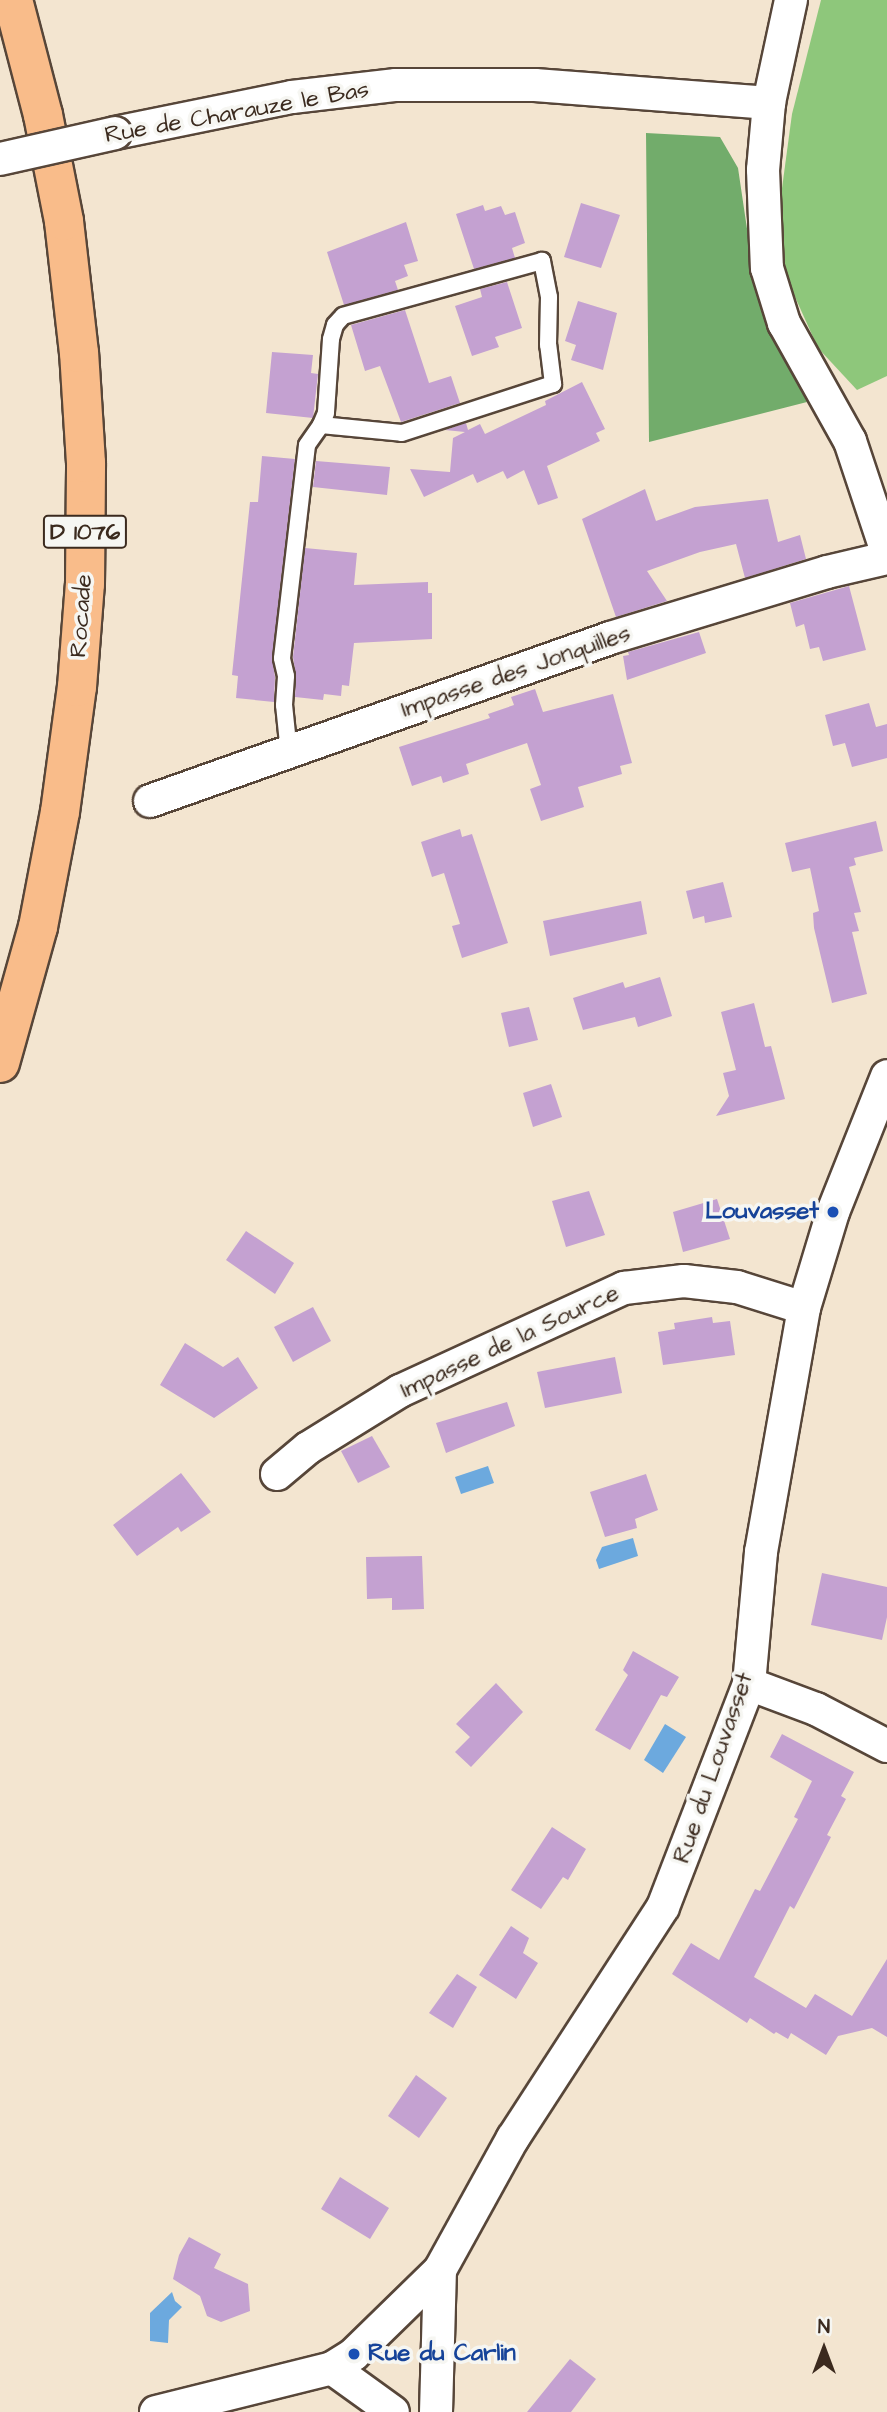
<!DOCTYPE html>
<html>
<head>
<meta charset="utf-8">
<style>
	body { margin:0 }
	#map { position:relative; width:887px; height:2412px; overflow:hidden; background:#f3e5d0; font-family:"Architects Daughter",sans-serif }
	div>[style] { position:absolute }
	.green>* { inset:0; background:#8ec77b }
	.forest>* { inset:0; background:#72ac6b }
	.water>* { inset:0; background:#6ca9de }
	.building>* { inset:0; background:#c4a1d1 }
	.roads { filter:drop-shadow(2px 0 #574639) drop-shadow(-2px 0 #574639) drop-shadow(0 2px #574639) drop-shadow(0 -2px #574639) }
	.service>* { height:16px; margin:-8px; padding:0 8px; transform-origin:8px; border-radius:8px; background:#fff }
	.minor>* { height:32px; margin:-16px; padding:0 16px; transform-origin:16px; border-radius:16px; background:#fff }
	.primary>* { height:38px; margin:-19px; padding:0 19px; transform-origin:19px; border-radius:19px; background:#f9bc8a }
	.bridges { filter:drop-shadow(2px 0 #574639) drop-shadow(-2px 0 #574639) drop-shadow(0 2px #574639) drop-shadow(0 -2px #574639) }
	.minor-bridge>* { height:32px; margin:-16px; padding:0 16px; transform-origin:16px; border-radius:16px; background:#fff }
	.dots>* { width:19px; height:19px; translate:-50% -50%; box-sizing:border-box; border:4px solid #f6f6f2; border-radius:50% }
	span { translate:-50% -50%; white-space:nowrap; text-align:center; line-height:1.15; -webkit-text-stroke:7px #f6f6f2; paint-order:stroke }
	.shield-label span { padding:2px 5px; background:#f6f6f2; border:2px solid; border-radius:5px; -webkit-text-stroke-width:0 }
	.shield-label { font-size:23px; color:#3b2a1e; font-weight:700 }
	.street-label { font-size:24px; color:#3b2a1e }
	.transit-label { font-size:24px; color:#164399; font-weight:700 }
	.right { translate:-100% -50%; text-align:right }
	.left { translate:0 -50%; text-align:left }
	.north { position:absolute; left:789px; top:2314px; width:70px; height:70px; -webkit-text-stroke:5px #f6f6f2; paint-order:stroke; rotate:0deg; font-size:19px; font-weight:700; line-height:28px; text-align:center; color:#3b2a1e }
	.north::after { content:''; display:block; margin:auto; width:24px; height:32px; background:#3b2a1e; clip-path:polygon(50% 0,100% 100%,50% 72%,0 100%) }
</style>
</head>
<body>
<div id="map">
	<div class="green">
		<i style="clip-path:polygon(821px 0,887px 0,887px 376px,857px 390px,818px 348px,786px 277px,780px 203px,792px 114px)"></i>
	</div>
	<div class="forest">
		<i style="clip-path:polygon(646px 133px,720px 137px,738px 168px,754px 276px,771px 331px,807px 402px,649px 442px)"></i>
	</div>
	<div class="water">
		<i style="clip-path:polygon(488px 1466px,494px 1483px,461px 1494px,455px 1477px)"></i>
		<i style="clip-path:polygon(633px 1538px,638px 1556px,599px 1569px,596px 1560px,602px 1547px)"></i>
		<i style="clip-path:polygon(665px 1724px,686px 1737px,663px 1773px,644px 1760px)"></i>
		<i style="clip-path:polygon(172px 2292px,175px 2301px,182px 2307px,169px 2320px,168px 2343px,150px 2341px,150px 2313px)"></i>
	</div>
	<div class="building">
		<i style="clip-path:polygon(581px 203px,620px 215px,601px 268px,564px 257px)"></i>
		<i style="clip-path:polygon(483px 205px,485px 211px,501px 206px,505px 215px,515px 212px,525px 243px,512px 248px,515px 258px,474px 269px,456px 214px)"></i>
		<i style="clip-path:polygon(406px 222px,418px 261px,404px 265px,408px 276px,395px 281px,398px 290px,344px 305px,327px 252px)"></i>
		<i style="clip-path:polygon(507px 282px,522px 328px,495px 337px,499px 347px,472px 356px,455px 306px,482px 297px,480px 289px)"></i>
		<i style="clip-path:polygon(578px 301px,617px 313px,603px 370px,571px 360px,576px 345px,565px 341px)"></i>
		<i style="clip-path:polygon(405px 310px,429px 383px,451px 376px,460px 403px,401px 422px,380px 366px,365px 371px,351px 325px)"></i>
		<i style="clip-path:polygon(272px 352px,313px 355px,311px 373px,318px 374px,313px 418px,266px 413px)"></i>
		<i style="clip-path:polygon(582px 382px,605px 429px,596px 433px,600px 441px,547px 466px,558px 498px,538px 505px,524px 470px,507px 479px,503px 471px,477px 483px,473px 474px,424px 497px,410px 469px,450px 472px,453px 438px,465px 432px,445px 430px,466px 423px,468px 430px,480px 424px,485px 434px,546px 405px,545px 401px)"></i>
		<i style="clip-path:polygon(262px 456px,295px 459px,272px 657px,275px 677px,274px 702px,236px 698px,238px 676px,232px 675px,250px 502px,258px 502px)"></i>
		<i style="clip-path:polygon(316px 461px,390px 467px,387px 495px,313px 487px)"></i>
		<i style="clip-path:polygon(645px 489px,656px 521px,695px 507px,768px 499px,778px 542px,800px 535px,806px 559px,745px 578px,736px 544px,700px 552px,647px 571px,667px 601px,616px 617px,582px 519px)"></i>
		<i style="clip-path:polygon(305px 548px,357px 553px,354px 585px,428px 582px,428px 593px,432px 593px,432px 639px,354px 643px,349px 686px,342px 685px,341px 696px,324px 694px,323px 700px,295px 697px,296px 676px,293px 657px)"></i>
		<i style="clip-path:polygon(849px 586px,866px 650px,823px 661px,819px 647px,810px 649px,804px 624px,796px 627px,790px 603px)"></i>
		<i style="clip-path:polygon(699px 632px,706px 653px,627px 680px,623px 656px,629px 655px,628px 652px)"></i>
		<i style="clip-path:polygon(535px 689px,543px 712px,613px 694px,632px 763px,620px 766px,622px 774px,578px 787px,584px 807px,541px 821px,530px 789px,541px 785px,527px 743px,466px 764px,469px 774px,443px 783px,441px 776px,412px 786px,399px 747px,490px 718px,488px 714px,514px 705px,511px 697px)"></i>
		<i style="clip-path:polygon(869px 703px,876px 727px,887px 724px,887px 758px,852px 767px,845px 743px,833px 746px,825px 715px)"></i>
		<i style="clip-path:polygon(876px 821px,883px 851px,854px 858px,856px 865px,849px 867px,861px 912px,854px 913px,859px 931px,852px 932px,867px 994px,832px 1003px,814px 928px,813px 913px,819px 911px,810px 868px,792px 872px,785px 843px)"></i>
		<i style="clip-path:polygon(460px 829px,462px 837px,472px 834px,508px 943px,462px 958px,452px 926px,460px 924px,444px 873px,432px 877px,421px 842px)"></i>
		<i style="clip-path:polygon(723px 882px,732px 917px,705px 923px,704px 916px,693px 919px,686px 891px)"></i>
		<i style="clip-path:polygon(641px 901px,647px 934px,550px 956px,543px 921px)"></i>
		<i style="clip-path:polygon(660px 977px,672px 1016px,638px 1027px,635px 1017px,583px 1030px,573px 998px,623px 982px,625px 988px)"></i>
		<i style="clip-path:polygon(754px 1003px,765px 1047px,771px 1046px,785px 1099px,716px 1116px,729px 1096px,723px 1073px,736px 1070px,721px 1012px)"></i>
		<i style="clip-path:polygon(529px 1007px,538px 1040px,509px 1047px,501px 1013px)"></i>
		<i style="clip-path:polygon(551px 1084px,562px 1117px,533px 1127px,523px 1093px)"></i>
		<i style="clip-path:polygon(589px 1191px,605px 1235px,566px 1247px,552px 1201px)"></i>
		<i style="clip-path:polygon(717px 1199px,730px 1239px,683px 1252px,673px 1212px)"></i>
		<i style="clip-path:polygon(246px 1231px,294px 1263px,275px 1294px,226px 1260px)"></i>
		<i style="clip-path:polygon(313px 1307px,331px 1341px,293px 1362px,274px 1327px)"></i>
		<i style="clip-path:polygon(712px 1317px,713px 1323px,730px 1321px,735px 1355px,663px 1365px,658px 1332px,675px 1329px,674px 1323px)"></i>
		<i style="clip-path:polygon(185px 1343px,223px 1367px,238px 1357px,258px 1388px,214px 1418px,160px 1385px)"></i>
		<i style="clip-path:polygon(615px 1357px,622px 1393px,545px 1408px,537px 1372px)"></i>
		<i style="clip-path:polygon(507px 1402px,515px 1426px,446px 1453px,436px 1423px)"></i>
		<i style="clip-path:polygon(372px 1436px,390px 1467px,358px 1483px,341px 1451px)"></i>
		<i style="clip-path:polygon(181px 1473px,211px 1512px,181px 1532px,178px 1527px,137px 1556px,113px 1525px)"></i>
		<i style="clip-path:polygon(646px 1474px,658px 1510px,635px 1519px,637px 1528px,605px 1537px,590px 1492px)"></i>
		<i style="clip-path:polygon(422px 1556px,424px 1609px,392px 1610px,392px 1598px,367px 1599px,366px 1557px)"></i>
		<i style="clip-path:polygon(822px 1573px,887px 1587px,887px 1617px,882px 1640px,811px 1625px)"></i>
		<i style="clip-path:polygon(633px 1651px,679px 1677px,667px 1697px,661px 1695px,630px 1750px,595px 1730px,628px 1675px,623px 1670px)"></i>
		<i style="clip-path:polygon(496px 1683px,523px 1712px,471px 1767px,455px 1752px,470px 1737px,456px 1724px)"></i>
		<i style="clip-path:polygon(782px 1734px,854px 1772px,841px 1796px,846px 1799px,827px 1835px,831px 1837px,794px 1909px,790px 1906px,754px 1977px,806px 2008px,815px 1994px,852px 2016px,887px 1959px,887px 2037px,872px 2028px,838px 2036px,826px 2055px,791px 2033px,788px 2039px,776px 2032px,774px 2034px,750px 2018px,747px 2023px,672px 1974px,691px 1943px,719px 1960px,755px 1889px,760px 1891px,798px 1819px,794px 1817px,812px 1781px,770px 1757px)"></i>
		<i style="clip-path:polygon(552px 1827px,586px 1849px,568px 1880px,563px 1877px,541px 1909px,511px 1890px)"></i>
		<i style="clip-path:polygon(511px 1926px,529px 1938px,523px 1953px,538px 1963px,516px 1999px,479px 1975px)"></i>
		<i style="clip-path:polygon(457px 1974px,477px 1987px,453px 2028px,429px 2013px)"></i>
		<i style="clip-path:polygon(416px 2075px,447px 2098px,419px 2138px,388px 2116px)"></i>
		<i style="clip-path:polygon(340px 2177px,389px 2208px,370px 2239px,321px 2209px)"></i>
		<i style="clip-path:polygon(189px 2237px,221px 2254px,214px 2268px,248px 2284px,250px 2311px,221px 2322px,207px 2316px,200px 2296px,173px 2279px,179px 2255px)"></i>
		<i style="clip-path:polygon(570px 2359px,596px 2379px,571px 2412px,527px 2412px)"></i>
	</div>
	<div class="roads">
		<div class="service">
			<i style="left:289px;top:753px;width:48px;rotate:-95.9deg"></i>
			<i style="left:284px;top:705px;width:29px;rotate:-86deg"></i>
			<i style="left:286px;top:676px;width:18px;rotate:-103deg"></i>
			<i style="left:282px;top:658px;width:214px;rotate:-83.3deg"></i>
			<i style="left:307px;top:445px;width:24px;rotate:-55deg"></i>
			<i style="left:321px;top:425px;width:81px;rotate:5.6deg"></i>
			<i style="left:402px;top:433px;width:159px;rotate:-18deg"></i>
			<i style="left:553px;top:384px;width:39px;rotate:-97deg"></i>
			<i style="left:548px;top:345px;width:48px;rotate:-88.8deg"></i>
			<i style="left:549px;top:297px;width:37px;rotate:-101deg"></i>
			<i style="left:542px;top:261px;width:206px;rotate:164.6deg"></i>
			<i style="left:343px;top:316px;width:12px;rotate:132deg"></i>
			<i style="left:335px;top:325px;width:15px;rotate:106deg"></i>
			<i style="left:331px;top:339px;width:74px;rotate:93.9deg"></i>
			<i style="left:326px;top:413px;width:13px;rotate:113deg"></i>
		</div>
		<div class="minor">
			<i style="left:791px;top:0;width:105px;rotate:102.1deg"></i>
			<i style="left:769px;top:103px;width:67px;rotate:95.1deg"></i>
			<i style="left:763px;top:170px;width:98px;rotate:87.7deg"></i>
			<i style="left:767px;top:268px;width:58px;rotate:72.8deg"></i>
			<i style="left:784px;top:323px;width:135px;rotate:60.8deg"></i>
			<i style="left:850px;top:441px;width:117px;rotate:71.6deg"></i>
			<i style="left:115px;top:133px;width:181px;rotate:-11.5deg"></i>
			<i style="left:292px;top:97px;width:105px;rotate:-6.6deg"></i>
			<i style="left:396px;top:85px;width:139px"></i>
			<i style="left:535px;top:85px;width:235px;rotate:4.4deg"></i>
			<i style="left:150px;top:801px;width:488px;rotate:-19.5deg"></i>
			<i style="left:610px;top:638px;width:227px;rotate:-16.9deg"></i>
			<i style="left:827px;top:572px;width:62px;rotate:-13.1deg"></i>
			<i style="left:277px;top:1474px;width:40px;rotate:-40deg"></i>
			<i style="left:308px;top:1448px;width:108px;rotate:-31.8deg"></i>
			<i style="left:400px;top:1391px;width:247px;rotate:-24.7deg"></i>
			<i style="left:624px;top:1288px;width:60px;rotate:-6.7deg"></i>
			<i style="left:684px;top:1281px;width:53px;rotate:6.5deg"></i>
			<i style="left:737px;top:1287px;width:70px;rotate:17.4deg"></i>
			<i style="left:749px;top:1684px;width:72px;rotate:20.5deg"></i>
			<i style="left:816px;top:1709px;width:80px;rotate:27.5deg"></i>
			<i style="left:332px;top:2368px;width:75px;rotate:35.8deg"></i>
			<i style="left:156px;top:2412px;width:181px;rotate:-14deg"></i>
			<i style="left:332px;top:2368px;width:26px;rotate:-32deg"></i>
			<i style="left:354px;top:2354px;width:120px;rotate:-44.3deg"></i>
			<i style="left:436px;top:2412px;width:142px;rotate:-88.4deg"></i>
			<i style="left:440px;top:2270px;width:151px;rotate:-61.1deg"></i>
			<i style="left:513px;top:2138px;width:275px;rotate:-57deg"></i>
			<i style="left:663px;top:1907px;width:239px;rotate:-68.9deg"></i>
			<i style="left:749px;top:1684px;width:133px;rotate:-84.8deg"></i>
			<i style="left:761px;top:1552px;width:248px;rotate:-80deg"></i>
			<i style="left:804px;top:1308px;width:100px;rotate:-73.2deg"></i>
			<i style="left:833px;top:1212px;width:146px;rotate:-68.3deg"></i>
		</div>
		<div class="primary">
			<i style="left:0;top:1063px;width:141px;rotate:-74.4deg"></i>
			<i style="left:38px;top:927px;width:117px;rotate:-79.2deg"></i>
			<i style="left:60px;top:812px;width:126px;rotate:-82.3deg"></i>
			<i style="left:77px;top:687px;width:103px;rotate:-85.6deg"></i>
			<i style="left:85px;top:584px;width:121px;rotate:-89.5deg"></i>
			<i style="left:86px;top:463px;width:110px;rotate:-93.6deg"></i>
			<i style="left:79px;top:353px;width:133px;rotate:-96.5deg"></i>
			<i style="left:64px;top:221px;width:108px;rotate:-101.2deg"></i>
			<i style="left:43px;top:115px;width:119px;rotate:-104.6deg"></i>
		</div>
	</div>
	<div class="bridges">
		<div class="minor-bridge">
			<i style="left:0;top:159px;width:118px;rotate:-12.7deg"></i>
		</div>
	</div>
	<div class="dots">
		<i style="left:833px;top:1212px;background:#1a4fb4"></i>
		<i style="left:354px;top:2354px;background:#1a4fb4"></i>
	</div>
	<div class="shield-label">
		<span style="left:85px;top:532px">D 1076</span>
	</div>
	<div class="street-label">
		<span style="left:237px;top:113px;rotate:-10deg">Rue de Charauze le Bas</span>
		<span style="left:82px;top:616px;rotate:-86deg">Rocade</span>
		<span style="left:516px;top:672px;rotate:-19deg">Impasse des Jonquilles</span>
		<span style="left:510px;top:1342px;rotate:-25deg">Impasse de la Source</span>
		<span style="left:714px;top:1768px;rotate:-71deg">Rue du Louvasset</span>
	</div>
	<div class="transit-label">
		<span class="right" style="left:819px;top:1212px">Louvasset</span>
		<span class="left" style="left:368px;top:2354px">Rue du Carlin</span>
	</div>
	<div class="north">N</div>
</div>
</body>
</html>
